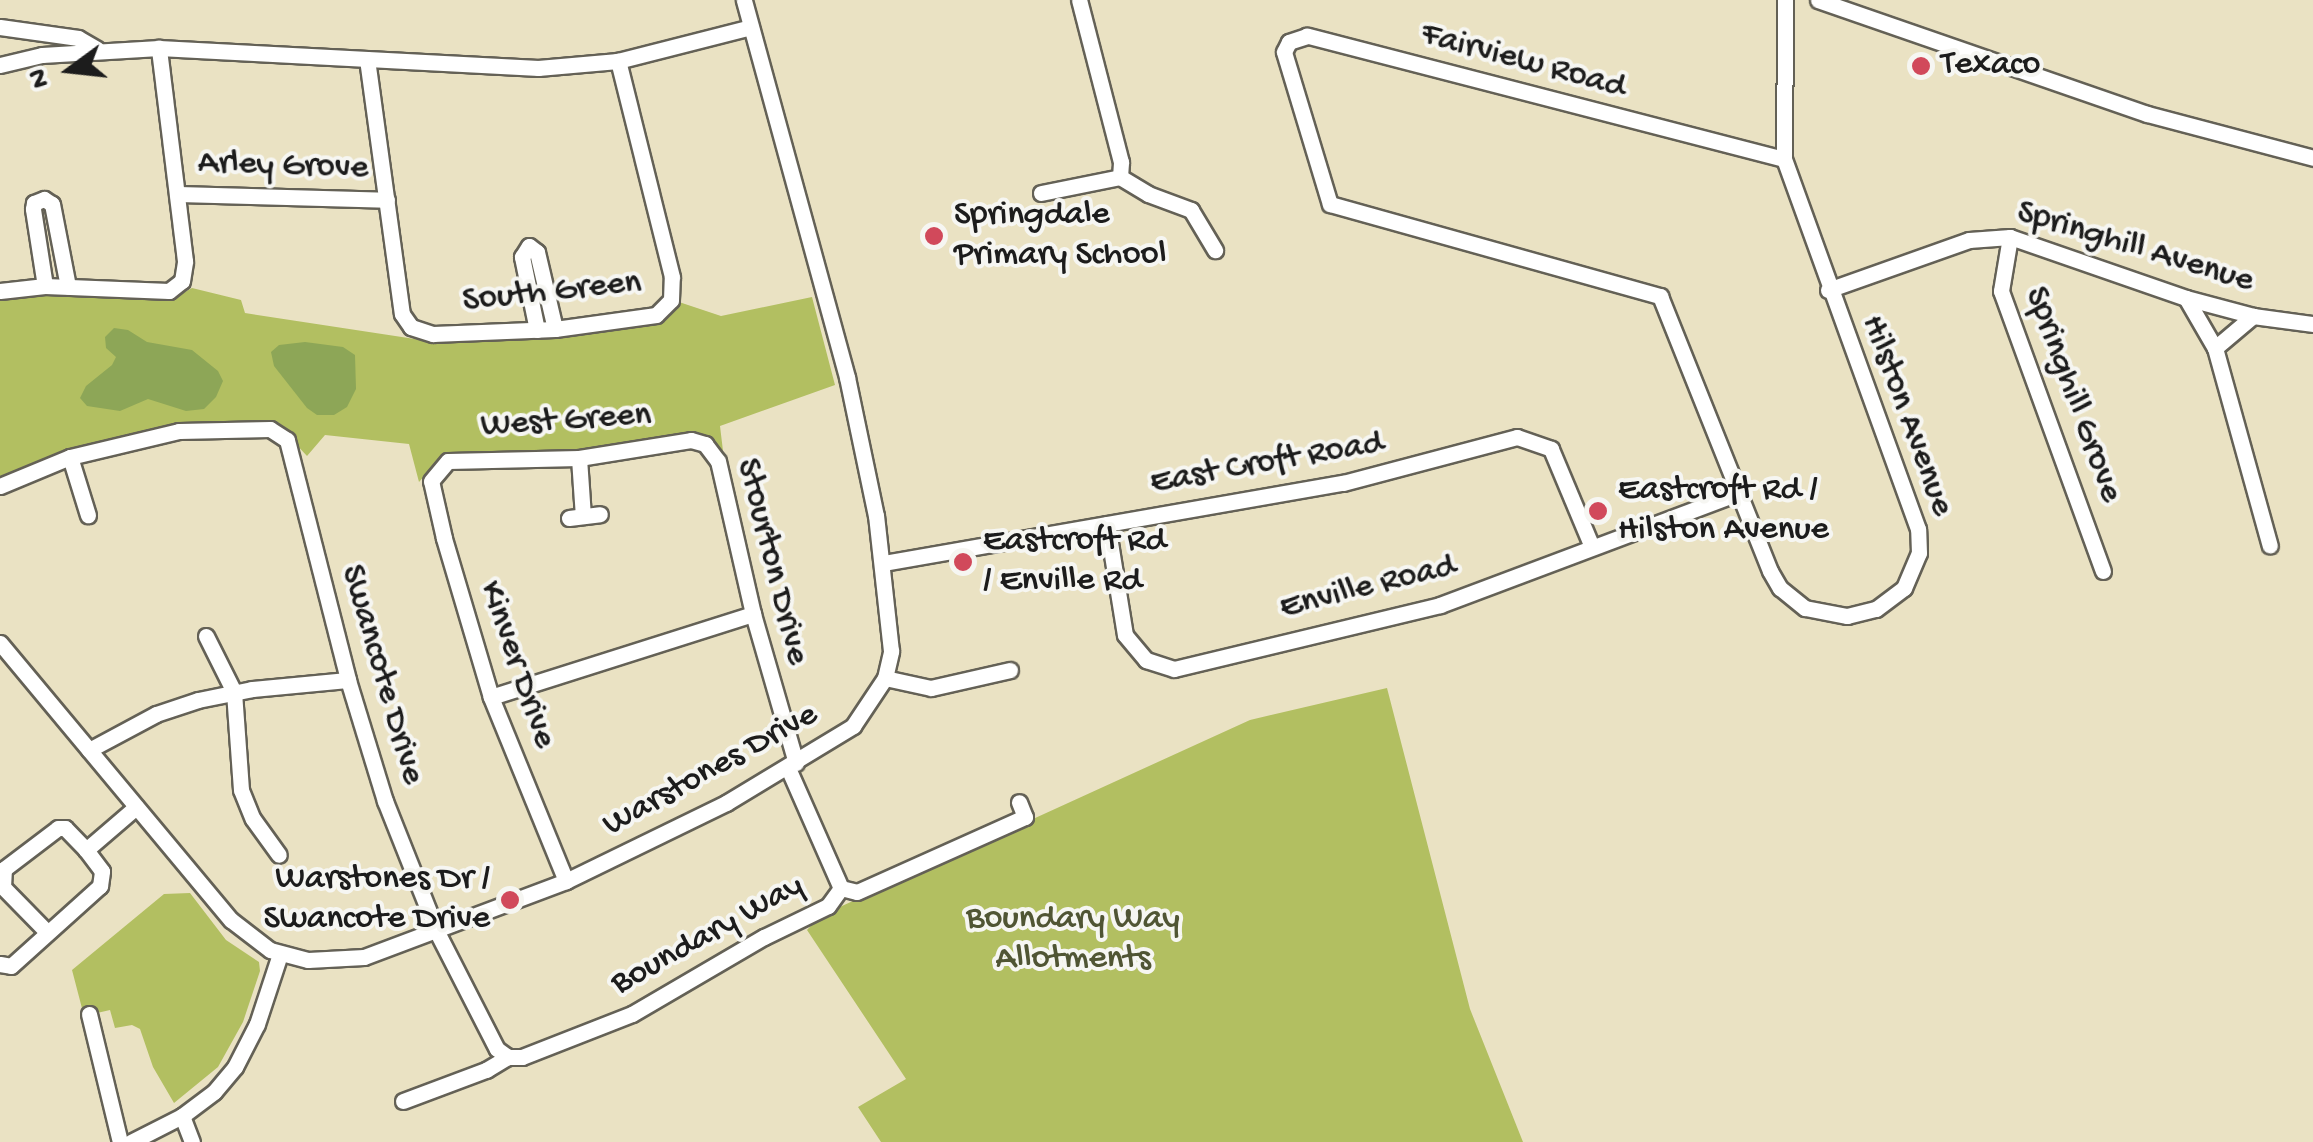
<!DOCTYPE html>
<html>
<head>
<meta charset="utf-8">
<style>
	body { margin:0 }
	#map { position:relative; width:2313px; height:1142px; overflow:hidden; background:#eae2c3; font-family:"Gochi Hand",sans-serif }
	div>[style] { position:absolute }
	.green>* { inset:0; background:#b2bf61 }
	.forest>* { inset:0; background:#8da657 }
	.roads { filter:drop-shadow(2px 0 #646156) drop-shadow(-2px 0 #646156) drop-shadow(0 2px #646156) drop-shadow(0 -2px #646156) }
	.minor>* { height:15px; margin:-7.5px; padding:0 7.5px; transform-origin:7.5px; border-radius:7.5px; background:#fff }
	.dots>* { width:28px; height:28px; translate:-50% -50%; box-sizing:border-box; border:5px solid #f6f6f2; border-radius:50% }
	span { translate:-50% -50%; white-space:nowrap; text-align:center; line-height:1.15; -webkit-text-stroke:8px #f6f6f2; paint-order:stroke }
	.street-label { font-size:35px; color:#1c1c1c }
	.poi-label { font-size:35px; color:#1c1c1c }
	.left { translate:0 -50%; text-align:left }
	.right { translate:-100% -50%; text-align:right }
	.park-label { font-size:35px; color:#505534 }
	.north { position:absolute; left:20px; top:20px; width:100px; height:100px; -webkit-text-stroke:8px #f6f6f2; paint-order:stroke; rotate:255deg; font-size:28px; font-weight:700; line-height:40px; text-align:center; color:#1c1c1c }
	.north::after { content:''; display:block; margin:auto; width:35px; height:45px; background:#1c1c1c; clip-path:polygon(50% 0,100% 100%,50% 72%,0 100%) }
</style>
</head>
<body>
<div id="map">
	<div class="green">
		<i style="clip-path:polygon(192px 288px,241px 300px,245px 313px,428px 341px,543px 338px,663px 321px,679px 302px,721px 316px,812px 297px,835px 385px,720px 426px,723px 451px,697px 434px,581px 452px,444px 454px,419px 482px,409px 444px,325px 435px,307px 456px,280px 427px,239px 423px,0 481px,0 298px,55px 292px,174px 298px)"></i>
		<i style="clip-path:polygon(1387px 688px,1470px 1009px,1523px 1142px,881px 1142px,858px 1107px,906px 1079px,807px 930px,820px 916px,1250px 720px)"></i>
		<i style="clip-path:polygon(190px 893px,226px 940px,259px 962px,260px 971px,243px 1022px,218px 1067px,174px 1103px,153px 1067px,140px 1029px,132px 1025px,115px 1028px,110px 1010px,84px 1016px,72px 970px,164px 894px)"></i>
	</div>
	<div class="forest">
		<i style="clip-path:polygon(114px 328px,128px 330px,147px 342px,192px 350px,218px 371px,223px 381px,216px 397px,204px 409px,186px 411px,148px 399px,120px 411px,87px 406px,80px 398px,86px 386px,112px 365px,116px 357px,106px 348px,105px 337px)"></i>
		<i style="clip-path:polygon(305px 342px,343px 347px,355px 355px,356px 389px,347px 407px,334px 415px,317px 415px,307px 408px,274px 366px,271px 352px,279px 345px)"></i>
	</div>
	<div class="roads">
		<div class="minor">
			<i style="left:1818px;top:0;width:348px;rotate:19.1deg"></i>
			<i style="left:2147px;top:114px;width:172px;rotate:14.8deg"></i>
			<i style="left:0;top:27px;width:79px;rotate:8deg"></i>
			<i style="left:78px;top:38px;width:22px;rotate:30deg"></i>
			<i style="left:367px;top:59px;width:257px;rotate:82.2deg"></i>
			<i style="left:402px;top:314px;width:16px;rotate:55deg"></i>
			<i style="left:411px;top:327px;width:23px;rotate:18deg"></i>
			<i style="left:433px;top:334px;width:122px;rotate:-2.3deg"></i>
			<i style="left:555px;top:329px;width:102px;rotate:-7.9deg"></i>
			<i style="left:656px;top:315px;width:21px;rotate:-45deg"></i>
			<i style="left:671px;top:300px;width:23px;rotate:-88deg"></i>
			<i style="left:672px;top:277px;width:223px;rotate:-104deg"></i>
			<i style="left:0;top:65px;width:43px;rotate:-13.4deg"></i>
			<i style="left:42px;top:55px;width:117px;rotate:-3.4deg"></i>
			<i style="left:159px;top:48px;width:380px;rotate:3deg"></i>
			<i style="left:538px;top:68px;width:80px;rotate:-5deg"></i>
			<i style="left:618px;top:61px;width:137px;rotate:-14.3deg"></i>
			<i style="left:1784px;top:159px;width:493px;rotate:-165.5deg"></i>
			<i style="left:1307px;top:36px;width:19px;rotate:162deg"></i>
			<i style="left:1289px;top:42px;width:11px;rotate:117deg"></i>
			<i style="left:1284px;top:52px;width:159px;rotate:73.2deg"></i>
			<i style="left:1330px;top:204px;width:343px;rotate:15.6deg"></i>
			<i style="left:1660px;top:296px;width:296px;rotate:68.2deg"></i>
			<i style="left:1770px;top:571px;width:20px;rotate:60deg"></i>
			<i style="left:1780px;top:588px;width:32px;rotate:39deg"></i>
			<i style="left:1805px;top:608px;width:43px;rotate:10.8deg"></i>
			<i style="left:1847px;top:616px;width:30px;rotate:-14deg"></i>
			<i style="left:1876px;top:609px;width:35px;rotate:-37deg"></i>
			<i style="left:1904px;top:588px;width:38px;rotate:-67deg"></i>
			<i style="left:1919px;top:553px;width:24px;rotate:-92deg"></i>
			<i style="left:1918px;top:529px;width:394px;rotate:-109.9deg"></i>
			<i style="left:1784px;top:159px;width:159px;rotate:-89.6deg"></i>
			<i style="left:1120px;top:177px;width:33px;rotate:31deg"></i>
			<i style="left:1148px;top:194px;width:46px;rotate:20.4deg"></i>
			<i style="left:1191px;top:210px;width:47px;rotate:59deg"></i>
			<i style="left:1041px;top:193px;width:81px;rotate:-11.4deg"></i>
			<i style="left:1120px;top:177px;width:15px;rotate:-86deg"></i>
			<i style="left:1121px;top:162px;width:167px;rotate:-104.5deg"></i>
			<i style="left:177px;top:194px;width:210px;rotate:1.6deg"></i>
			<i style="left:2010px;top:237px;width:55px;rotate:99.5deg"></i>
			<i style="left:2001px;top:291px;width:298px;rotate:70deg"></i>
			<i style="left:45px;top:286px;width:78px;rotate:-98.9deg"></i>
			<i style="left:33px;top:209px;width:6px;rotate:-81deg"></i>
			<i style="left:34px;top:203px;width:11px;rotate:-22deg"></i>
			<i style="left:44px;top:199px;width:9px;rotate:32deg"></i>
			<i style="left:52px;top:204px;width:84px;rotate:79deg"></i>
			<i style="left:1828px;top:290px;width:150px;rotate:-19.5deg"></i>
			<i style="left:1969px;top:240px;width:41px;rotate:-4.2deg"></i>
			<i style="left:2010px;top:237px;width:186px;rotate:19.1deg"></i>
			<i style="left:2186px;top:298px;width:69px;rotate:15deg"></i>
			<i style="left:2253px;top:316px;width:61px;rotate:7.6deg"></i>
			<i style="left:0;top:291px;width:45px;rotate:-6.3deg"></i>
			<i style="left:45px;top:286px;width:124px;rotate:2.3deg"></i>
			<i style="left:169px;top:291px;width:16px;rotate:-38deg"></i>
			<i style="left:182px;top:281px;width:20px;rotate:-81deg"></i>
			<i style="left:185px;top:261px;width:215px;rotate:-97deg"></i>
			<i style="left:2186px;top:298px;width:58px;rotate:59.9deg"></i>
			<i style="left:2215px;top:348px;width:50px;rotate:-40.1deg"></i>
			<i style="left:537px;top:330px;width:75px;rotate:-101.6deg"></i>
			<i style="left:522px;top:257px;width:13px;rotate:-58deg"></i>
			<i style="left:529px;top:246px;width:10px;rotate:37deg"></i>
			<i style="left:537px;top:252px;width:79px;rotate:76.8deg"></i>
			<i style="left:2215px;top:348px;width:205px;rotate:74.5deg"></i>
			<i style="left:70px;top:457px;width:61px;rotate:72.8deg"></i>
			<i style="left:579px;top:458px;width:58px;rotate:86.1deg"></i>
			<i style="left:0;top:486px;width:76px;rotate:-22.5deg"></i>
			<i style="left:70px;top:457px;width:112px;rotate:-13.4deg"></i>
			<i style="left:179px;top:431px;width:91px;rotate:-1.3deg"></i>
			<i style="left:270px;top:429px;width:20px;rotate:33deg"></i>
			<i style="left:287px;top:440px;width:248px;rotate:75.7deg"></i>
			<i style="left:348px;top:680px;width:127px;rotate:73deg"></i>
			<i style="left:385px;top:801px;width:141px;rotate:68.3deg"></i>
			<i style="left:437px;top:932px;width:131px;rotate:62.9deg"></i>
			<i style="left:497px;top:1049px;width:14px;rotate:36deg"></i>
			<i style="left:569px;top:518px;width:31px;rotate:-7deg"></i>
			<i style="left:1107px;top:524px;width:112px;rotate:80.8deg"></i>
			<i style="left:1125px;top:635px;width:33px;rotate:50deg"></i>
			<i style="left:1146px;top:660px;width:29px;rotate:18deg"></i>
			<i style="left:1174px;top:669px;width:274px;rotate:-13.5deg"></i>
			<i style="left:1440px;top:605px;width:318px;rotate:-20.6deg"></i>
			<i style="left:883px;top:563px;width:467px;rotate:-9.9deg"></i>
			<i style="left:1343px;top:483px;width:180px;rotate:-14.8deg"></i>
			<i style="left:1517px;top:437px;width:36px;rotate:19deg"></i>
			<i style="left:1551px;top:449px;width:106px;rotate:67.3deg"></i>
			<i style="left:206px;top:636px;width:63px;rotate:63.4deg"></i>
			<i style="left:234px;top:692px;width:98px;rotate:85.9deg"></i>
			<i style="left:241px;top:790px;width:31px;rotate:68deg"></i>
			<i style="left:253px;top:819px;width:44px;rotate:54.2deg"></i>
			<i style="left:0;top:643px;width:361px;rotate:50.2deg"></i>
			<i style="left:231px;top:920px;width:49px;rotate:37.6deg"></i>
			<i style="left:270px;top:950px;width:39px;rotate:15deg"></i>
			<i style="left:308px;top:960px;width:56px;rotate:-3.1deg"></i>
			<i style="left:364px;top:957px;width:216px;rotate:-20.6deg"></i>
			<i style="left:566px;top:881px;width:178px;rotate:-26deg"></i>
			<i style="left:726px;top:803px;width:149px;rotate:-31.2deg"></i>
			<i style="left:853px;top:726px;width:58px;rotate:-56.3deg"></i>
			<i style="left:885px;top:678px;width:28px;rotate:-77deg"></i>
			<i style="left:891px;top:651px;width:136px;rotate:-96.3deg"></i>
			<i style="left:876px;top:516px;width:142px;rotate:-101.8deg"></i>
			<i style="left:847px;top:377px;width:391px;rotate:-105.3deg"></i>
			<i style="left:885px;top:678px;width:47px;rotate:12.3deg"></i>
			<i style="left:931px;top:688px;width:81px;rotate:-12.8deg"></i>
			<i style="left:491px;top:697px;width:275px;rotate:-17.6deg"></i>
			<i style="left:89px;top:750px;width:76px;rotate:-28.2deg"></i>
			<i style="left:156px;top:714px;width:44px;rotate:-18.4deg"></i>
			<i style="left:198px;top:700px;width:55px;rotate:-11.5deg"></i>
			<i style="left:252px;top:689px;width:96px;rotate:-5.4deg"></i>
			<i style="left:788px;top:768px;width:131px;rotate:66.2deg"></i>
			<i style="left:566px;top:881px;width:199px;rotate:-112.2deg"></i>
			<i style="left:491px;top:697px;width:166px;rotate:-106.5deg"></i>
			<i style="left:444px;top:538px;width:58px;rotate:-102.8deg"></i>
			<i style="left:431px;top:481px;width:26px;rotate:-50deg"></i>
			<i style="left:448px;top:461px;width:131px;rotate:-1.3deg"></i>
			<i style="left:579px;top:458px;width:113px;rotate:-9.1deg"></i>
			<i style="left:691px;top:440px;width:15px;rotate:16deg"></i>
			<i style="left:705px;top:444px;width:21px;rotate:53deg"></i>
			<i style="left:718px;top:461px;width:157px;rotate:77.1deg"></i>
			<i style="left:753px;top:614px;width:155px;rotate:73.9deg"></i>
			<i style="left:841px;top:888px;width:16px;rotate:14deg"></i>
			<i style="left:857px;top:892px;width:184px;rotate:-24.1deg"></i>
			<i style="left:1025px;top:817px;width:16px;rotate:-112deg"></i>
			<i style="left:47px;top:932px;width:63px;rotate:-134.4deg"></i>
			<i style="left:3px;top:887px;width:18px;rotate:-87deg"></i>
			<i style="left:4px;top:869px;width:68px;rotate:-37.2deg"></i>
			<i style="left:58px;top:828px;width:7px"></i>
			<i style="left:65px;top:828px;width:30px;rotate:46deg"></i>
			<i style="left:0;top:964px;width:11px;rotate:10deg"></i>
			<i style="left:11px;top:966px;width:120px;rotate:-42deg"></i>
			<i style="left:100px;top:886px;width:15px;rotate:-82deg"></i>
			<i style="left:102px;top:871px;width:26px;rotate:-127deg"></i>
			<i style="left:86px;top:850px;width:66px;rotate:-40.7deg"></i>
			<i style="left:89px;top:1014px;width:132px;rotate:76.4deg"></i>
			<i style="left:508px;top:1057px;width:14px"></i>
			<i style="left:522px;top:1057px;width:118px;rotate:-21.4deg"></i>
			<i style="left:632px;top:1014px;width:153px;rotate:-30.3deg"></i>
			<i style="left:764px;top:937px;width:71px;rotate:-25.8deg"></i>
			<i style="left:828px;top:906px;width:22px;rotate:-54deg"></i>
			<i style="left:403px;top:1101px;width:89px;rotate:-20.5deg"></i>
			<i style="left:486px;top:1070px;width:26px;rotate:-31deg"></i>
			<i style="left:182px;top:1116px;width:28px;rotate:69deg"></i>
			<i style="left:131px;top:1142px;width:57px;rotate:-27deg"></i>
			<i style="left:182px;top:1116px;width:40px;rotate:-37deg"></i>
			<i style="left:214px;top:1092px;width:33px;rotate:-50deg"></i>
			<i style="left:235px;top:1067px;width:48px;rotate:-62.9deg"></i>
			<i style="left:257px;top:1024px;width:74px;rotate:-71.8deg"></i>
		</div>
	</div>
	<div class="dots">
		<i style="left:1921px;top:66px;background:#d1495b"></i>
		<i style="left:934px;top:236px;background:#d1495b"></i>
		<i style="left:1598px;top:511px;background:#d1495b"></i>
		<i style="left:963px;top:562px;background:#d1495b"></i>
		<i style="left:510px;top:900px;background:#d1495b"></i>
	</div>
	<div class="street-label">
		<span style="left:1523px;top:62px;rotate:15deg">Fairview Road</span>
		<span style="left:283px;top:167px;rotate:2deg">Arley Grove</span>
		<span style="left:2135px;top:248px;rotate:17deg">Springhill Avenue</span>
		<span style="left:552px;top:293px;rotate:-6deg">South Green</span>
		<span style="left:2072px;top:395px;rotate:70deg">Springhill Grove</span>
		<span style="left:1906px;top:416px;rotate:70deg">Hilston Avenue</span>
		<span style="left:566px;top:422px;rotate:-4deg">West Green</span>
		<span style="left:1267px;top:464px;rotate:-10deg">East Croft Road</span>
		<span style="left:771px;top:562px;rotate:76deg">Stourton Drive</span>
		<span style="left:1368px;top:588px;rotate:-14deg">Enville Road</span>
		<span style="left:516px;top:665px;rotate:71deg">Kinver Drive</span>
		<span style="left:381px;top:675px;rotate:74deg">Swancote Drive</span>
		<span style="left:711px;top:771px;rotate:-29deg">Warstones Drive</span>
		<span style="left:708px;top:936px;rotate:-29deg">Boundary Way</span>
	</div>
	<div class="poi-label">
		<span class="left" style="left:1941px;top:66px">Texaco</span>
		<span class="left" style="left:954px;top:236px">Springdale<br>Primary School</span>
		<span class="left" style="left:1618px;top:511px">Eastcroft Rd /<br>Hilston Avenue</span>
		<span class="left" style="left:983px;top:562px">Eastcroft Rd<br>/ Enville Rd</span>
		<span class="right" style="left:490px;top:900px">Warstones Dr /<br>Swancote Drive</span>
	</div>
	<div class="park-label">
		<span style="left:1073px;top:940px">Boundary Way<br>Allotments</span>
	</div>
	<div class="north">N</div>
</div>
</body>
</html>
